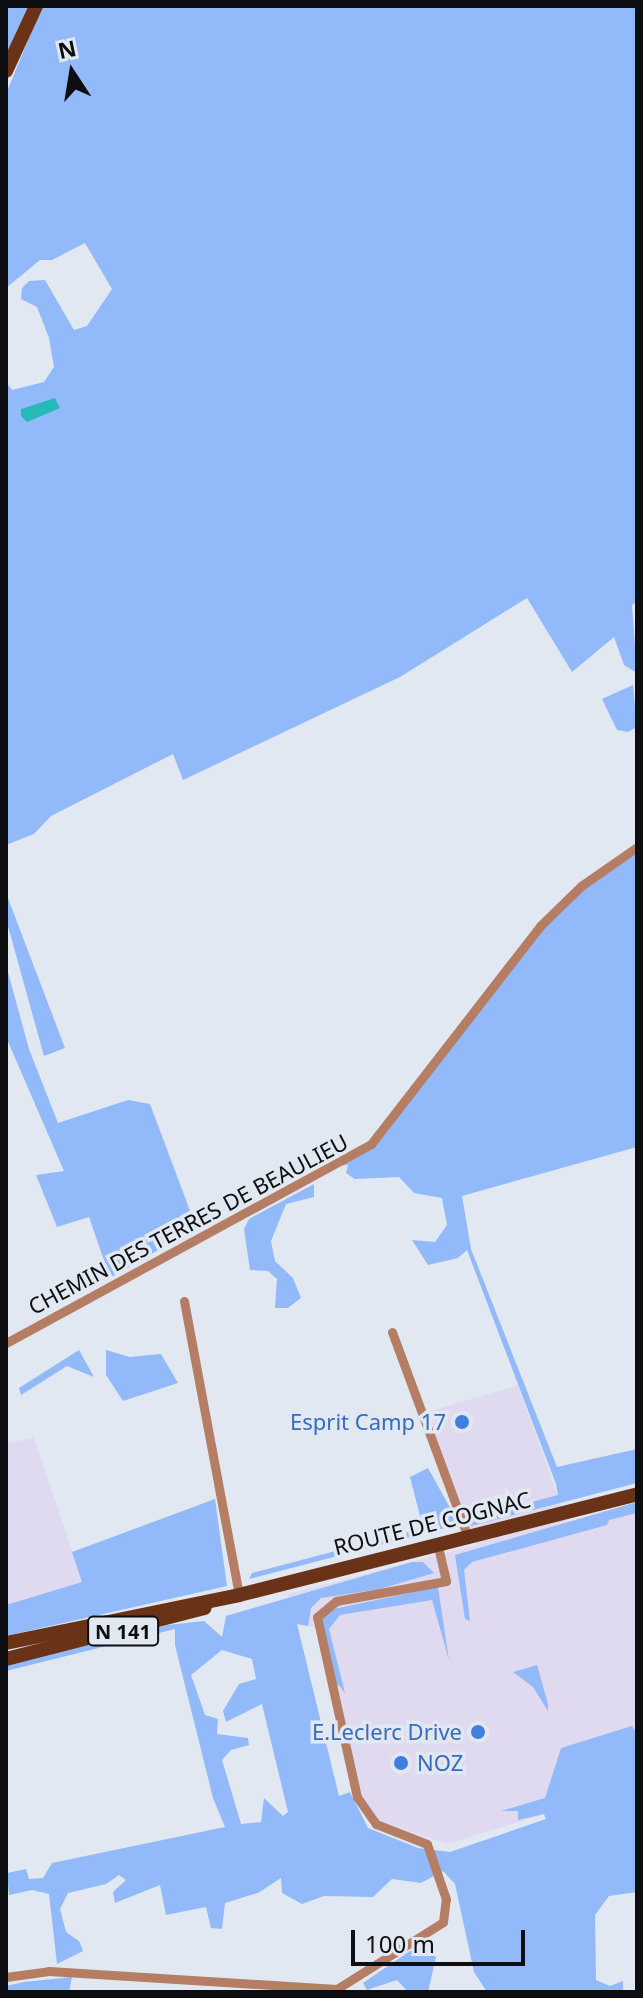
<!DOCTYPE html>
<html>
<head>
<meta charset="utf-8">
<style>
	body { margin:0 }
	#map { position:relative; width:643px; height:1998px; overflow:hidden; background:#e2e8f1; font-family:"Noto Sans",sans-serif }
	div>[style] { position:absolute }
	.industrial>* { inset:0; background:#dfdaf0 }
	.green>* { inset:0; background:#92b9f9 }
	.water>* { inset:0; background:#27b9ba }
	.minor>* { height:9px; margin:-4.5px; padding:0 4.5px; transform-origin:4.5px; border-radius:4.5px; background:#b57d64 }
	.primary>* { height:14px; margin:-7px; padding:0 7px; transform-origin:7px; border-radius:7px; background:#6a3217 }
	.dots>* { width:22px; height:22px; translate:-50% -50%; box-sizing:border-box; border:4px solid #e2e8f1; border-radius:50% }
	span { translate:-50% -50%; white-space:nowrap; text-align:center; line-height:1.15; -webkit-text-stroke:7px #e2e8f1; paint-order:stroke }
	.shield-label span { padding:2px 6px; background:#e2e8f1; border:2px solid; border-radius:6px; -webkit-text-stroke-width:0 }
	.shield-label { font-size:20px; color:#0c0e11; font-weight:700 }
	.street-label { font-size:22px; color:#0c0e11 }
	.shop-label { font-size:22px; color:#366cbe }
	.right { translate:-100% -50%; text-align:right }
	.left { translate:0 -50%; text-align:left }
	.frame { position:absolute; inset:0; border:8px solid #0c0e11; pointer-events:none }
	.north { position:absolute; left:32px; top:32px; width:80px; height:80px; -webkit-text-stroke:6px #e2e8f1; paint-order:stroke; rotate:348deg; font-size:22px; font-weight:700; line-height:32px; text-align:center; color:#0c0e11 }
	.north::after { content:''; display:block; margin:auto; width:28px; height:36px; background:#0c0e11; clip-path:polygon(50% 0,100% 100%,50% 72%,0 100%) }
	.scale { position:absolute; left:351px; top:1930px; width:174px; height:36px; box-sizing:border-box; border:4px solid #0c0e11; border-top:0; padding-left:10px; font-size:24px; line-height:28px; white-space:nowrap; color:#0c0e11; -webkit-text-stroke:6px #e2e8f1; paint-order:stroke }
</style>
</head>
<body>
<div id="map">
	<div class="industrial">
		<i style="clip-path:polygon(518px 1385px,567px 1522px,637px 1505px,637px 1743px,545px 1814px,446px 1844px,375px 1819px,359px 1796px,319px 1629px,297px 1623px,288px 1594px,477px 1545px,424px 1413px)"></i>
		<i style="clip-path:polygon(34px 1437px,83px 1583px,6px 1605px,6px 1444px)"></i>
	</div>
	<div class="green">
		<i style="clip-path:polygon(6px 6px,28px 6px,6px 56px)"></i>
		<i style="clip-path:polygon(42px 6px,637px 6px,637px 602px,632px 605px,637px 673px,624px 665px,614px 637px,572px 672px,527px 598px,400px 677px,183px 780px,173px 754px,51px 816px,34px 834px,6px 845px,6px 382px,12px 390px,44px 382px,54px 367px,49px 338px,37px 307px,21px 299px,22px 288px,29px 281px,45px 280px,74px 330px,87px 326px,112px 289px,85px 243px,52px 260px,40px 260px,6px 288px,6px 94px)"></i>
		<i style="clip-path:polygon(633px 685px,637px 727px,628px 732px,617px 730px,602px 699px)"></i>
		<i style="clip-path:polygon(637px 851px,637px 1147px,462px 1196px,471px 1249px,557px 1467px,637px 1449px,637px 1483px,471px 1526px,468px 1519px,558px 1495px,556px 1484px,467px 1250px,458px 1258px,428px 1265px,412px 1240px,435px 1242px,447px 1225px,442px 1198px,414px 1193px,399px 1177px,355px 1179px,346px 1173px,348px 1165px,336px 1166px,371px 1144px,513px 960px,563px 905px)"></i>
		<i style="clip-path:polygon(6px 893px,65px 1048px,44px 1056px,6px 919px)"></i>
		<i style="clip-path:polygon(6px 965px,29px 1049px,58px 1123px,128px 1100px,150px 1104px,186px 1200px,193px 1220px,190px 1232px,110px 1278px,89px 1217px,57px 1227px,36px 1175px,64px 1171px,6px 1037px)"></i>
		<i style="clip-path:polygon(314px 1184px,314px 1197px,286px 1204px,271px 1241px,275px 1261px,293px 1278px,301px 1298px,288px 1308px,275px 1308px,277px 1279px,268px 1271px,250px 1270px,244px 1229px,249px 1219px)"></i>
		<i style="clip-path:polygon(79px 1350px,94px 1377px,67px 1366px,21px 1395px,19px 1388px)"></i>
		<i style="clip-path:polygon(106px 1350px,130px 1357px,161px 1354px,178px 1383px,123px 1401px,106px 1375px)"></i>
		<i style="clip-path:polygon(428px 1468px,458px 1522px,453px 1526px,249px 1579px,252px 1573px,423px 1528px,410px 1477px)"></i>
		<i style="clip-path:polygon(215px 1499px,227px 1586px,6px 1636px,6px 1605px,82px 1582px,72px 1552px)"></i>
		<i style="clip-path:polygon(637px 1502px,637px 1513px,609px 1520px,607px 1525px,472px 1562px,464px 1570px,470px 1621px,465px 1619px,455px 1555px)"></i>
		<i style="clip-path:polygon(evenodd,412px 1562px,423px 1562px,434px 1573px,380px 1589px,321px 1598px,311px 1608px,308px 1626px,297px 1624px,339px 1796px,350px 1792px,368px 1828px,418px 1848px,450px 1852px,546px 1819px,544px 1814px,518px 1820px,518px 1811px,501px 1811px,545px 1798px,561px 1748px,632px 1726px,637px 1734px,637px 1892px,609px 1896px,595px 1915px,596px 1980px,610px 1986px,623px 1981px,623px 1992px,487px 1992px,474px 1972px,455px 1884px,443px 1871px,421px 1883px,392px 1879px,373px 1897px,324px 1896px,302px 1904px,282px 1893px,281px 1878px,258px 1893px,225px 1903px,222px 1929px,211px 1928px,206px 1907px,166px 1915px,160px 1885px,115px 1903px,113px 1892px,126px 1880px,119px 1875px,106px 1884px,68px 1893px,60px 1909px,66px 1932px,79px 1941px,83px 1951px,57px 1964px,49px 1894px,32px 1890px,9px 1895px,7px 1873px,26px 1869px,29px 1879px,43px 1878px,52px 1863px,225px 1827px,213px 1798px,175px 1645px,175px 1629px,6px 1671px,6px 1664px,168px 1625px,204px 1621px,222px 1637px,226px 1616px,412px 1562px,222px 1650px,252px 1659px,256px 1679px,239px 1684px,223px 1711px,226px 1722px,262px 1704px,288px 1812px,283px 1816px,264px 1798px,261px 1822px,241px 1824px,222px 1760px,231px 1750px,249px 1745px,248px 1738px,217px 1734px,218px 1719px,205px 1715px,191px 1675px,222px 1650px)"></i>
		<i style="clip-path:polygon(438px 1587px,449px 1660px,432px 1600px,340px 1615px,329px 1629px,345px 1693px,338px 1684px,336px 1691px,321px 1618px,329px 1610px)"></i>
		<i style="clip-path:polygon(537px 1665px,548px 1704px,548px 1711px,533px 1687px,513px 1672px)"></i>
		<i style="clip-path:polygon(425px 1949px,436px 1957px,428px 1992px,408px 1992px,397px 1980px,367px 1990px,363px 1983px,410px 1951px)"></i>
		<i style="clip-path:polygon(72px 1977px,69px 1992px,6px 1992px,6px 1986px,24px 1982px)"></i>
	</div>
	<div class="water">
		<i style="clip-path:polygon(55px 398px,60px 408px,27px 422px,21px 416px,21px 409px)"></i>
	</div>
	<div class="minor">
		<i style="left:184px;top:1301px;width:299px;rotate:79.4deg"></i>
		<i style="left:392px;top:1332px;width:219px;rotate:69.7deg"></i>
		<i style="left:6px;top:1343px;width:416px;rotate:-28.6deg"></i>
		<i style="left:371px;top:1144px;width:276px;rotate:-52.2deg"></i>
		<i style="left:540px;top:926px;width:57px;rotate:-44.3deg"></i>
		<i style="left:581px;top:886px;width:68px;rotate:-34.9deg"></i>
		<i style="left:6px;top:1977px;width:43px;rotate:-7.9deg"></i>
		<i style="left:49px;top:1971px;width:288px;rotate:3.6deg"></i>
		<i style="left:332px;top:1992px;width:131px;rotate:-32.2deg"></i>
		<i style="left:443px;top:1922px;width:23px;rotate:-83deg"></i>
		<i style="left:446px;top:1899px;width:58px;rotate:-109.1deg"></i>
		<i style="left:427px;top:1844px;width:55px;rotate:-158.6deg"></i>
		<i style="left:376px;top:1824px;width:33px;rotate:-125deg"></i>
		<i style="left:357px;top:1797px;width:184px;rotate:-102.5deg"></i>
		<i style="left:317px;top:1617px;width:25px;rotate:-40deg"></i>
		<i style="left:336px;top:1601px;width:112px;rotate:-10.3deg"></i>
		<i style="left:446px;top:1581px;width:37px;rotate:-103deg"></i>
	</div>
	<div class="primary">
		<i style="left:6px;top:71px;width:72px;rotate:-65.2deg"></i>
		<i style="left:6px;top:1643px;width:238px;rotate:-11.6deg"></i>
		<i style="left:239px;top:1595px;width:411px;rotate:-14.2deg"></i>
		<i style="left:6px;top:1659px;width:205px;rotate:-14.4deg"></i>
	</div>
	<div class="dots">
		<i style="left:462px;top:1422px;background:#3f7fe0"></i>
		<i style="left:478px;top:1732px;background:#3f7fe0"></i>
		<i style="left:401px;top:1763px;background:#3f7fe0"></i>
	</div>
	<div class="shield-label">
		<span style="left:123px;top:1631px">N 141</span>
	</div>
	<div class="street-label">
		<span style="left:188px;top:1224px;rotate:-28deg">CHEMIN DES TERRES DE BEAULIEU</span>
		<span style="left:432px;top:1523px;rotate:-14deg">ROUTE DE COGNAC</span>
	</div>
	<div class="shop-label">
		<span class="right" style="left:446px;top:1422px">Esprit Camp 17</span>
		<span class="right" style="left:462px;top:1732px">E.Leclerc Drive</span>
		<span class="left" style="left:417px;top:1763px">NOZ</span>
	</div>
	<div class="frame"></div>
	<div class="north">N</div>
	<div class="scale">100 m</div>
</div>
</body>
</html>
